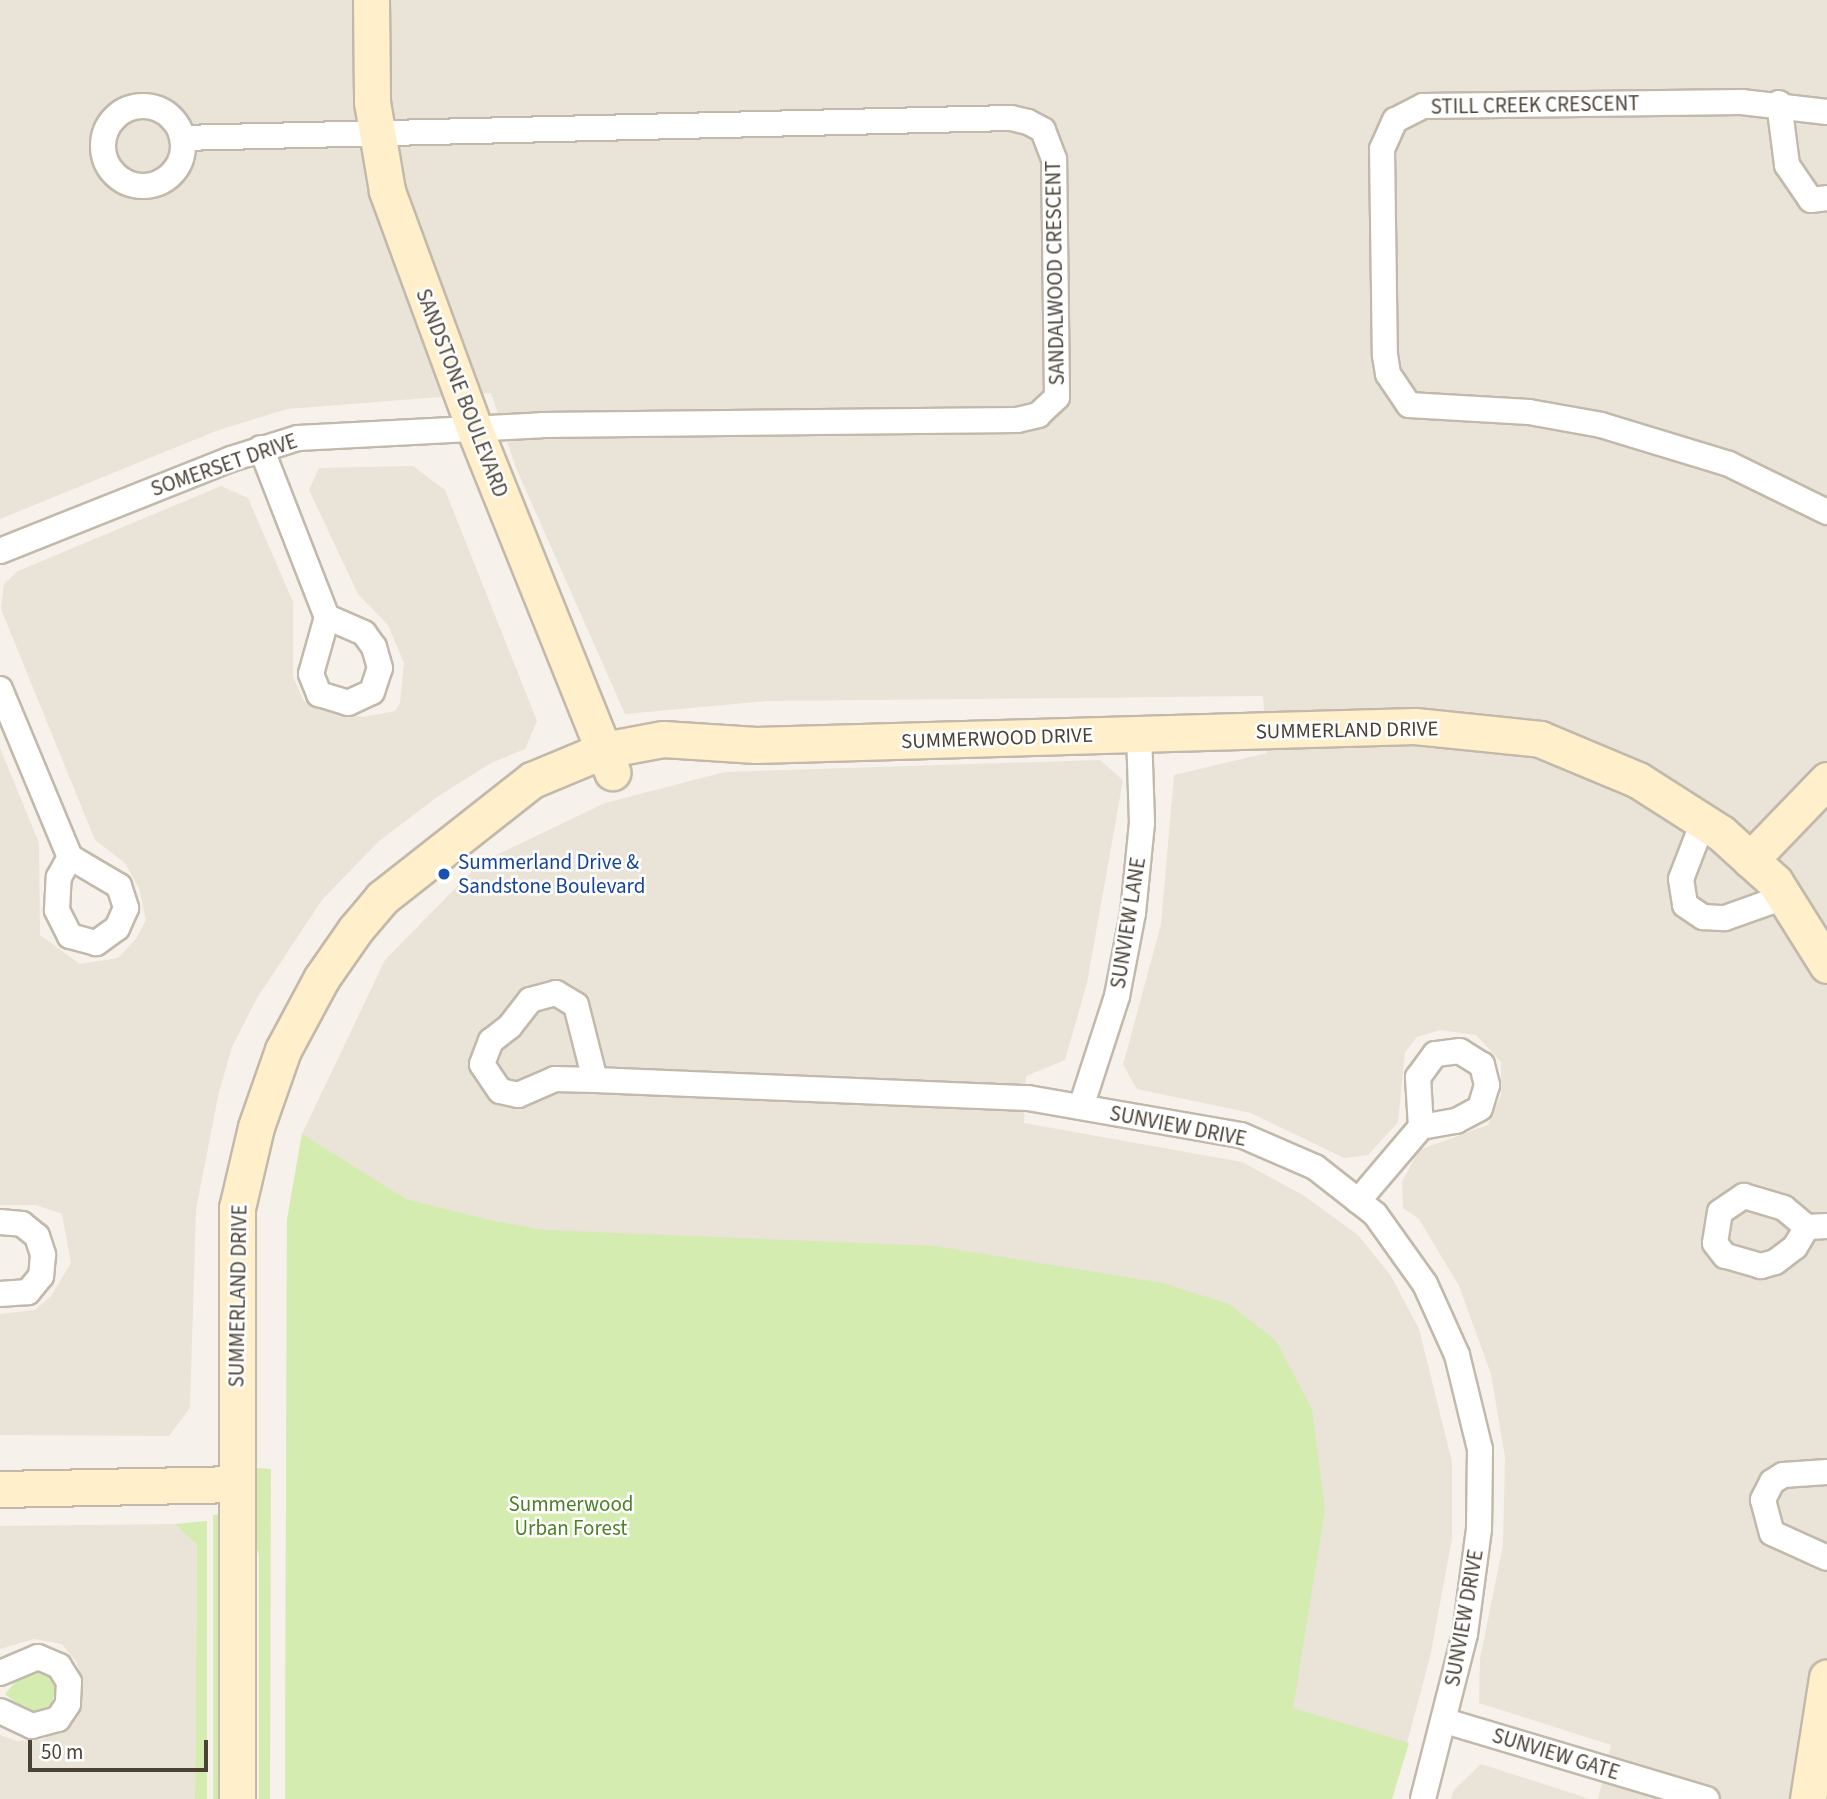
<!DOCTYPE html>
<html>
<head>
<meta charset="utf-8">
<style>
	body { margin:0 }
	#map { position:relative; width:1827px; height:1799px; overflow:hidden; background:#f6f1ea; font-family:"Source Sans 3",sans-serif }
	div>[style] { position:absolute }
	.residential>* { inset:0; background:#eae3d7 }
	.green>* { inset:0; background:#d4ecb0 }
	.roads { filter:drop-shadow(2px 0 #c2b9ab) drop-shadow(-2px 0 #c2b9ab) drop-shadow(0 2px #c2b9ab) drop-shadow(0 -2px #c2b9ab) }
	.street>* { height:24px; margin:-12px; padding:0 12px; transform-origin:12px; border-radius:12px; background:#fff }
	.street>.ring { margin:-12px; padding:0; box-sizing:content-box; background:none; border:24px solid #fff; border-radius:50% }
	.secondary>* { height:35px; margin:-17.5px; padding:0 17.5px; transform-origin:17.5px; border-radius:17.5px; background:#ffefca }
	.dots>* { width:19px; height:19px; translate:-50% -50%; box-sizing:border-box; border:4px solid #fff; border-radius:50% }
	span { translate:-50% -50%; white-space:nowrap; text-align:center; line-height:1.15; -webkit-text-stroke:5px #fff; paint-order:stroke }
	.street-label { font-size:21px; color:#4a4237 }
	.transit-label { font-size:21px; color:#164399 }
	.left { translate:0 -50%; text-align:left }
	.park-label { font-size:21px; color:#4d8125 }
	.scale { position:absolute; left:28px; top:1740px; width:180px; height:32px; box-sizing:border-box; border:4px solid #4a4237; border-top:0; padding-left:9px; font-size:21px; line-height:24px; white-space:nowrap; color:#4a4237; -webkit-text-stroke:5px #fff; paint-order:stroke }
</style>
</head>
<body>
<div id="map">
	<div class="residential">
		<i style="clip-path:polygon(0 0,1827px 0,1827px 1799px,1598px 1799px,1611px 1745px,1479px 1703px,1480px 1659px,1503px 1545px,1505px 1457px,1491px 1374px,1459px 1286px,1419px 1219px,1403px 1208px,1402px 1182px,1419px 1150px,1488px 1125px,1501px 1095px,1501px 1062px,1476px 1035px,1440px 1030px,1417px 1037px,1405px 1052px,1398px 1122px,1368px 1155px,1344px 1158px,1251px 1113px,1137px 1089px,1123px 1065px,1161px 924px,1174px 775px,1267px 753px,1263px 696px,767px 701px,625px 714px,516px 468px,491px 393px,287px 409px,216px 431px,0 519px)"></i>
		<i style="clip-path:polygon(413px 466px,445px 490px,537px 721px,525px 749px,491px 763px,437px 797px,378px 842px,322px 900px,257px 998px,232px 1047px,219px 1092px,196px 1209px,190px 1408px,169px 1436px,0 1435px,0 1314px,35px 1310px,51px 1296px,71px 1263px,62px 1214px,36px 1205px,0 1205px,0 748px,39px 843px,40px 935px,80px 964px,118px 958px,136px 939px,146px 920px,139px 888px,125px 863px,95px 840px,1px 609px,4px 584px,18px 571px,221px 486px,248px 498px,293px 602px,293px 677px,304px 701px,329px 712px,364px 717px,395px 711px,400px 703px,404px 663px,388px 625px,358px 594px,309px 490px,319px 468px)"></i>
		<i style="clip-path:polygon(1100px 760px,1123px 780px,1087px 983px,1065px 1060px,1026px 1076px,1024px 1123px,1242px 1162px,1303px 1195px,1358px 1235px,1391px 1276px,1419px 1329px,1452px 1462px,1452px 1539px,1430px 1657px,1392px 1799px,285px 1799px,287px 1220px,302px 1134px,385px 960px,480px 863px,605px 803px,725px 772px)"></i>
		<i style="clip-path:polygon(175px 1524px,197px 1545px,195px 1799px,0 1799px,0 1735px,17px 1741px,41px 1740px,63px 1729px,81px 1689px,77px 1663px,62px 1644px,34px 1639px,0 1649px,0 1526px)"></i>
		<i style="clip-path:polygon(1481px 1764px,1590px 1799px,1451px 1799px,1454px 1790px)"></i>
	</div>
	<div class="green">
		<i style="clip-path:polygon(302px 1134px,406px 1199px,494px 1221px,545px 1230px,935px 1246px,1163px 1283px,1229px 1304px,1276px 1341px,1312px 1409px,1325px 1510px,1293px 1708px,1409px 1743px,1392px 1799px,285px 1799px,287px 1220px)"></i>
		<i style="clip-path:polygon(256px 1468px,271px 1469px,270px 1799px,259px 1799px,259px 1554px,249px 1532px,250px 1472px)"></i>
		<i style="clip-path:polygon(220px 1514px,223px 1799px,213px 1799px,213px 1515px)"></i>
		<i style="clip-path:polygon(207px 1521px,207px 1799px,195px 1799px,197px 1545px,175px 1524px)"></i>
		<i style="clip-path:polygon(34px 1670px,50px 1676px,56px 1691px,49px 1708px,37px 1713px,26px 1711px,5px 1694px,21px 1675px)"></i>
	</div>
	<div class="roads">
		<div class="street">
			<i style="left:1779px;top:103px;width:63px;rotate:82.6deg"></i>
			<i style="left:1787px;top:165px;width:42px;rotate:55.6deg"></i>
			<i style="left:1811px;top:200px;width:16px;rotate:-7deg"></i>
			<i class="ring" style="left:103px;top:106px;width:56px;height:56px"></i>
			<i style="left:1827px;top:112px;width:86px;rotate:-173.3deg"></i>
			<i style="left:1742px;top:102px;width:319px;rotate:179.3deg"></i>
			<i style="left:1423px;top:106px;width:31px;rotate:153deg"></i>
			<i style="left:1395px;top:120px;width:32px;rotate:114deg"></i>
			<i style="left:1382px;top:149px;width:206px;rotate:89.2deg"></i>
			<i style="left:1385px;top:355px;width:19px;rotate:81deg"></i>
			<i style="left:1388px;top:374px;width:37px;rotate:56deg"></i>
			<i style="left:1409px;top:405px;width:120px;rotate:3.3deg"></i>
			<i style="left:1529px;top:412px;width:73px;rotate:10.2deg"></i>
			<i style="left:1601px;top:425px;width:134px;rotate:16.9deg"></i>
			<i style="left:1729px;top:464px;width:109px;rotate:26.1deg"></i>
			<i style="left:261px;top:448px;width:181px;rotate:68.7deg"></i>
			<i style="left:327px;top:617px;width:59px;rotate:105.7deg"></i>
			<i style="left:311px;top:674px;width:22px;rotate:68deg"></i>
			<i style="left:319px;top:694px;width:30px;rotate:17deg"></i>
			<i style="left:348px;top:703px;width:26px;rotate:-25deg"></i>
			<i style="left:372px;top:692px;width:25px;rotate:-72deg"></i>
			<i style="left:380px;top:668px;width:22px;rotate:-106deg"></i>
			<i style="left:374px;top:647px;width:17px;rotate:-126deg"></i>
			<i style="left:364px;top:633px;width:40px;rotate:-156.6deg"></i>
			<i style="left:0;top:551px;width:249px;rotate:-21.7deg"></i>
			<i style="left:231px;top:459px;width:70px;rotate:-17.4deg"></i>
			<i style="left:298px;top:438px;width:244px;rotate:-3deg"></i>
			<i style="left:542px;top:425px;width:475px;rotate:-0.6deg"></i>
			<i style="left:1017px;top:420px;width:22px;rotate:-13deg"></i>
			<i style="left:1038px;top:415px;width:26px;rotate:-43deg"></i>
			<i style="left:1057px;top:397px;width:238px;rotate:-90.7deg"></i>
			<i style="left:1054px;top:159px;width:31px;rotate:-111deg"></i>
			<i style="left:1043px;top:130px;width:17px;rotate:-152deg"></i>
			<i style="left:1028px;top:122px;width:17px;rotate:-167deg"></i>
			<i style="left:1011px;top:118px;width:828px;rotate:178.62deg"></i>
			<i style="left:0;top:689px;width:182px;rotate:67.4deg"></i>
			<i style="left:70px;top:857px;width:57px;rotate:30.6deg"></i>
			<i style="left:119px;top:886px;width:23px;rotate:72deg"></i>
			<i style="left:126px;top:908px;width:22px;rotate:114deg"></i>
			<i style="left:117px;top:928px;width:26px;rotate:144deg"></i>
			<i style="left:96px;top:943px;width:27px;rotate:-165deg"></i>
			<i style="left:70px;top:936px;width:29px;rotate:-117deg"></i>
			<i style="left:57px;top:910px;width:33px;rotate:-87deg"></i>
			<i style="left:59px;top:877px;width:23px;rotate:-61deg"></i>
			<i style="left:1703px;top:822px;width:61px;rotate:111.1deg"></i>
			<i style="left:1681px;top:879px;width:26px;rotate:81deg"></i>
			<i style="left:1685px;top:905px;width:22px;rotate:34deg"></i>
			<i style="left:1703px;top:917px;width:22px;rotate:3deg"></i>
			<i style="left:1725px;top:918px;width:63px;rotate:-19.6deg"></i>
			<i style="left:556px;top:993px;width:23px;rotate:31deg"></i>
			<i style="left:576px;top:1005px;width:77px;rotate:75.8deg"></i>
			<i style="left:595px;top:1080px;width:40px;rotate:-178.6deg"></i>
			<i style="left:555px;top:1079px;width:40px;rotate:156.6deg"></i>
			<i style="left:518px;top:1095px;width:18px;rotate:-167deg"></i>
			<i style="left:500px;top:1091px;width:32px;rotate:-124deg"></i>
			<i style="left:482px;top:1064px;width:25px;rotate:-69deg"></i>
			<i style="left:491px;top:1041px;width:24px;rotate:-38deg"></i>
			<i style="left:510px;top:1026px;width:33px;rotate:-52deg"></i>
			<i style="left:530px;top:1000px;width:27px;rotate:-15deg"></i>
			<i style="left:595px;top:1080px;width:433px;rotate:2.4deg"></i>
			<i style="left:1028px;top:1098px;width:216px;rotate:9.9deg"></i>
			<i style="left:1241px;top:1135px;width:81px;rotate:23.4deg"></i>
			<i style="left:1315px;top:1167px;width:76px;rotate:38.1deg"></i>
			<i style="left:1375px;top:1214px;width:86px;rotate:54.5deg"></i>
			<i style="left:1425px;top:1284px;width:78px;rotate:65.7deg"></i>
			<i style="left:1457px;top:1355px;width:97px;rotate:76.3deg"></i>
			<i style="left:1480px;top:1449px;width:80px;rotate:90.7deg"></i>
			<i style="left:1479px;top:1529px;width:106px;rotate:97.6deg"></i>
			<i style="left:1465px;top:1634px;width:170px;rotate:104.3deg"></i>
			<i style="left:1081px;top:1107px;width:117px;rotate:-72deg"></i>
			<i style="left:1117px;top:996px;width:85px;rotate:-79.1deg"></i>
			<i style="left:1133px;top:913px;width:90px;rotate:-84.3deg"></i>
			<i style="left:1142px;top:823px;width:89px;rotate:-91.9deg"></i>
			<i style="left:1358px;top:1201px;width:97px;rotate:-49.6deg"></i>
			<i style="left:1421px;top:1127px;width:36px;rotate:-10deg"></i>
			<i style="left:1456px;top:1121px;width:27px;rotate:-28deg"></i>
			<i style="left:1480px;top:1108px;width:24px;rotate:-73deg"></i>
			<i style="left:1487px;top:1085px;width:21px;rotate:-104deg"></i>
			<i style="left:1482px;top:1065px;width:26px;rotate:-148deg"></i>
			<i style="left:1460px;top:1051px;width:25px;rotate:173deg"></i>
			<i style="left:1435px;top:1054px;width:29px;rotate:126deg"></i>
			<i style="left:1418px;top:1077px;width:50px;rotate:86.6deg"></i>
			<i style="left:0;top:1222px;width:22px;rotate:5deg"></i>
			<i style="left:22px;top:1224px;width:19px;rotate:39deg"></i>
			<i style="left:37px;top:1236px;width:20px;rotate:72deg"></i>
			<i style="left:43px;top:1255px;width:21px;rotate:95deg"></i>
			<i style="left:41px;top:1276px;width:21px;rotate:129deg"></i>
			<i style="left:28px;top:1292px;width:28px;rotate:176deg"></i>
			<i style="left:1807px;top:1227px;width:23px;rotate:121deg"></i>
			<i style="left:1795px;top:1247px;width:25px;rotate:143deg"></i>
			<i style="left:1775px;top:1262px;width:15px;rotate:164deg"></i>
			<i style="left:1761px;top:1266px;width:37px;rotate:-164deg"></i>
			<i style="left:1725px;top:1256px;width:16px;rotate:-128deg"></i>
			<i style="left:1715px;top:1243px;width:31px;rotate:-81deg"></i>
			<i style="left:1720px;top:1212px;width:29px;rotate:-34deg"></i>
			<i style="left:1744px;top:1196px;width:42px;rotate:16.7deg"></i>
			<i style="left:1784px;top:1208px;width:30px;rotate:40deg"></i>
			<i style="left:1807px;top:1227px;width:20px;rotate:-3deg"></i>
			<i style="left:1827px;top:1472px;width:44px;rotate:176.1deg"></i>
			<i style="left:1783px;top:1475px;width:13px;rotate:148deg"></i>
			<i style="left:1772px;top:1482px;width:20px;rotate:117deg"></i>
			<i style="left:1763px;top:1500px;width:34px;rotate:75deg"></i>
			<i style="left:1772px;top:1533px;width:60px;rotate:24.4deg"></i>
			<i style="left:0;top:1673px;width:41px;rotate:-22.8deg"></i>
			<i style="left:38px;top:1657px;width:23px;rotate:23deg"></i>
			<i style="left:59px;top:1666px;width:19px;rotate:58deg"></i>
			<i style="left:69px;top:1682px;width:22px;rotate:93deg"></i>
			<i style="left:68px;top:1704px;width:18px;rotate:124deg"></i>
			<i style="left:58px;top:1719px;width:27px;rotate:165deg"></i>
			<i style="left:32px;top:1726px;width:35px;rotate:-155deg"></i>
			<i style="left:1445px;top:1721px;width:273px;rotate:16.6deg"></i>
		</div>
		<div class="secondary">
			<i style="left:371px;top:0;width:102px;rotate:89.4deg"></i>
			<i style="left:372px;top:102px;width:90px;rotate:80.4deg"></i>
			<i style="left:387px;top:191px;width:252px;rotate:69.8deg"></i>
			<i style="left:474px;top:428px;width:371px;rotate:68.1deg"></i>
			<i style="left:1750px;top:860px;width:111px;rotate:-46.1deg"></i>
			<i style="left:0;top:1489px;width:235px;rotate:-1.2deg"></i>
			<i style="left:237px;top:1799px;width:591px;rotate:-90deg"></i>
			<i style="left:237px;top:1208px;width:83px;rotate:-76.8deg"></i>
			<i style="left:256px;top:1127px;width:82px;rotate:-70.7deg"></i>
			<i style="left:283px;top:1050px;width:81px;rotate:-61.8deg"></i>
			<i style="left:321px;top:979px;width:60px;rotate:-55.2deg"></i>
			<i style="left:355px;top:930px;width:42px;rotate:-49.8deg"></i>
			<i style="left:382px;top:898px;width:191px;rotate:-38.2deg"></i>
			<i style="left:532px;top:780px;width:78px;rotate:-22.6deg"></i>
			<i style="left:604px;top:750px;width:60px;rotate:-10.6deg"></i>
			<i style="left:663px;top:739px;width:93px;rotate:3.7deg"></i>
			<i style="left:756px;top:745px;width:659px;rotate:-1.65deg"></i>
			<i style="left:1415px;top:726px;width:126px;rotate:5.9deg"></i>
			<i style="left:1540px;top:739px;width:106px;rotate:22.7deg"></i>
			<i style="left:1638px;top:780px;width:98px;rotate:32.6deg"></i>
			<i style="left:1721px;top:833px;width:73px;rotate:42.2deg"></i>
			<i style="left:1775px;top:882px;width:98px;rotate:57.9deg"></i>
			<i style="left:1808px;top:1799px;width:123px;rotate:-81.1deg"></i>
		</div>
	</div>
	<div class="dots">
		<i style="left:444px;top:874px;background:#1a4fb4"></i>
	</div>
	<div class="street-label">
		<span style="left:1535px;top:105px;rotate:-1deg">STILL CREEK CRESCENT</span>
		<span style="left:1055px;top:273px;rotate:-91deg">SANDALWOOD CRESCENT</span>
		<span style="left:462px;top:393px;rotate:69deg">SANDSTONE BOULEVARD</span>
		<span style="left:224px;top:465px;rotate:-19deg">SOMERSET DRIVE</span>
		<span style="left:1347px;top:730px;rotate:-1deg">SUMMERLAND DRIVE</span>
		<span style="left:997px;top:738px;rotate:-2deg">SUMMERWOOD DRIVE</span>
		<span style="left:1128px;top:923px;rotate:-81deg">SUNVIEW LANE</span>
		<span style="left:1178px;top:1126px;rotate:11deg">SUNVIEW DRIVE</span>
		<span style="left:238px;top:1296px;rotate:-89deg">SUMMERLAND DRIVE</span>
		<span style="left:1464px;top:1618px;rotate:-80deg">SUNVIEW DRIVE</span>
		<span style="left:1556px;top:1754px;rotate:17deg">SUNVIEW GATE</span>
	</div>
	<div class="transit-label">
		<span class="left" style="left:458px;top:874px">Summerland Drive &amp;<br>Sandstone Boulevard</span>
	</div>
	<div class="park-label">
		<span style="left:571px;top:1516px">Summerwood<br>Urban Forest</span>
	</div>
	<div class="scale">50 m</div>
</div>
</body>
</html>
